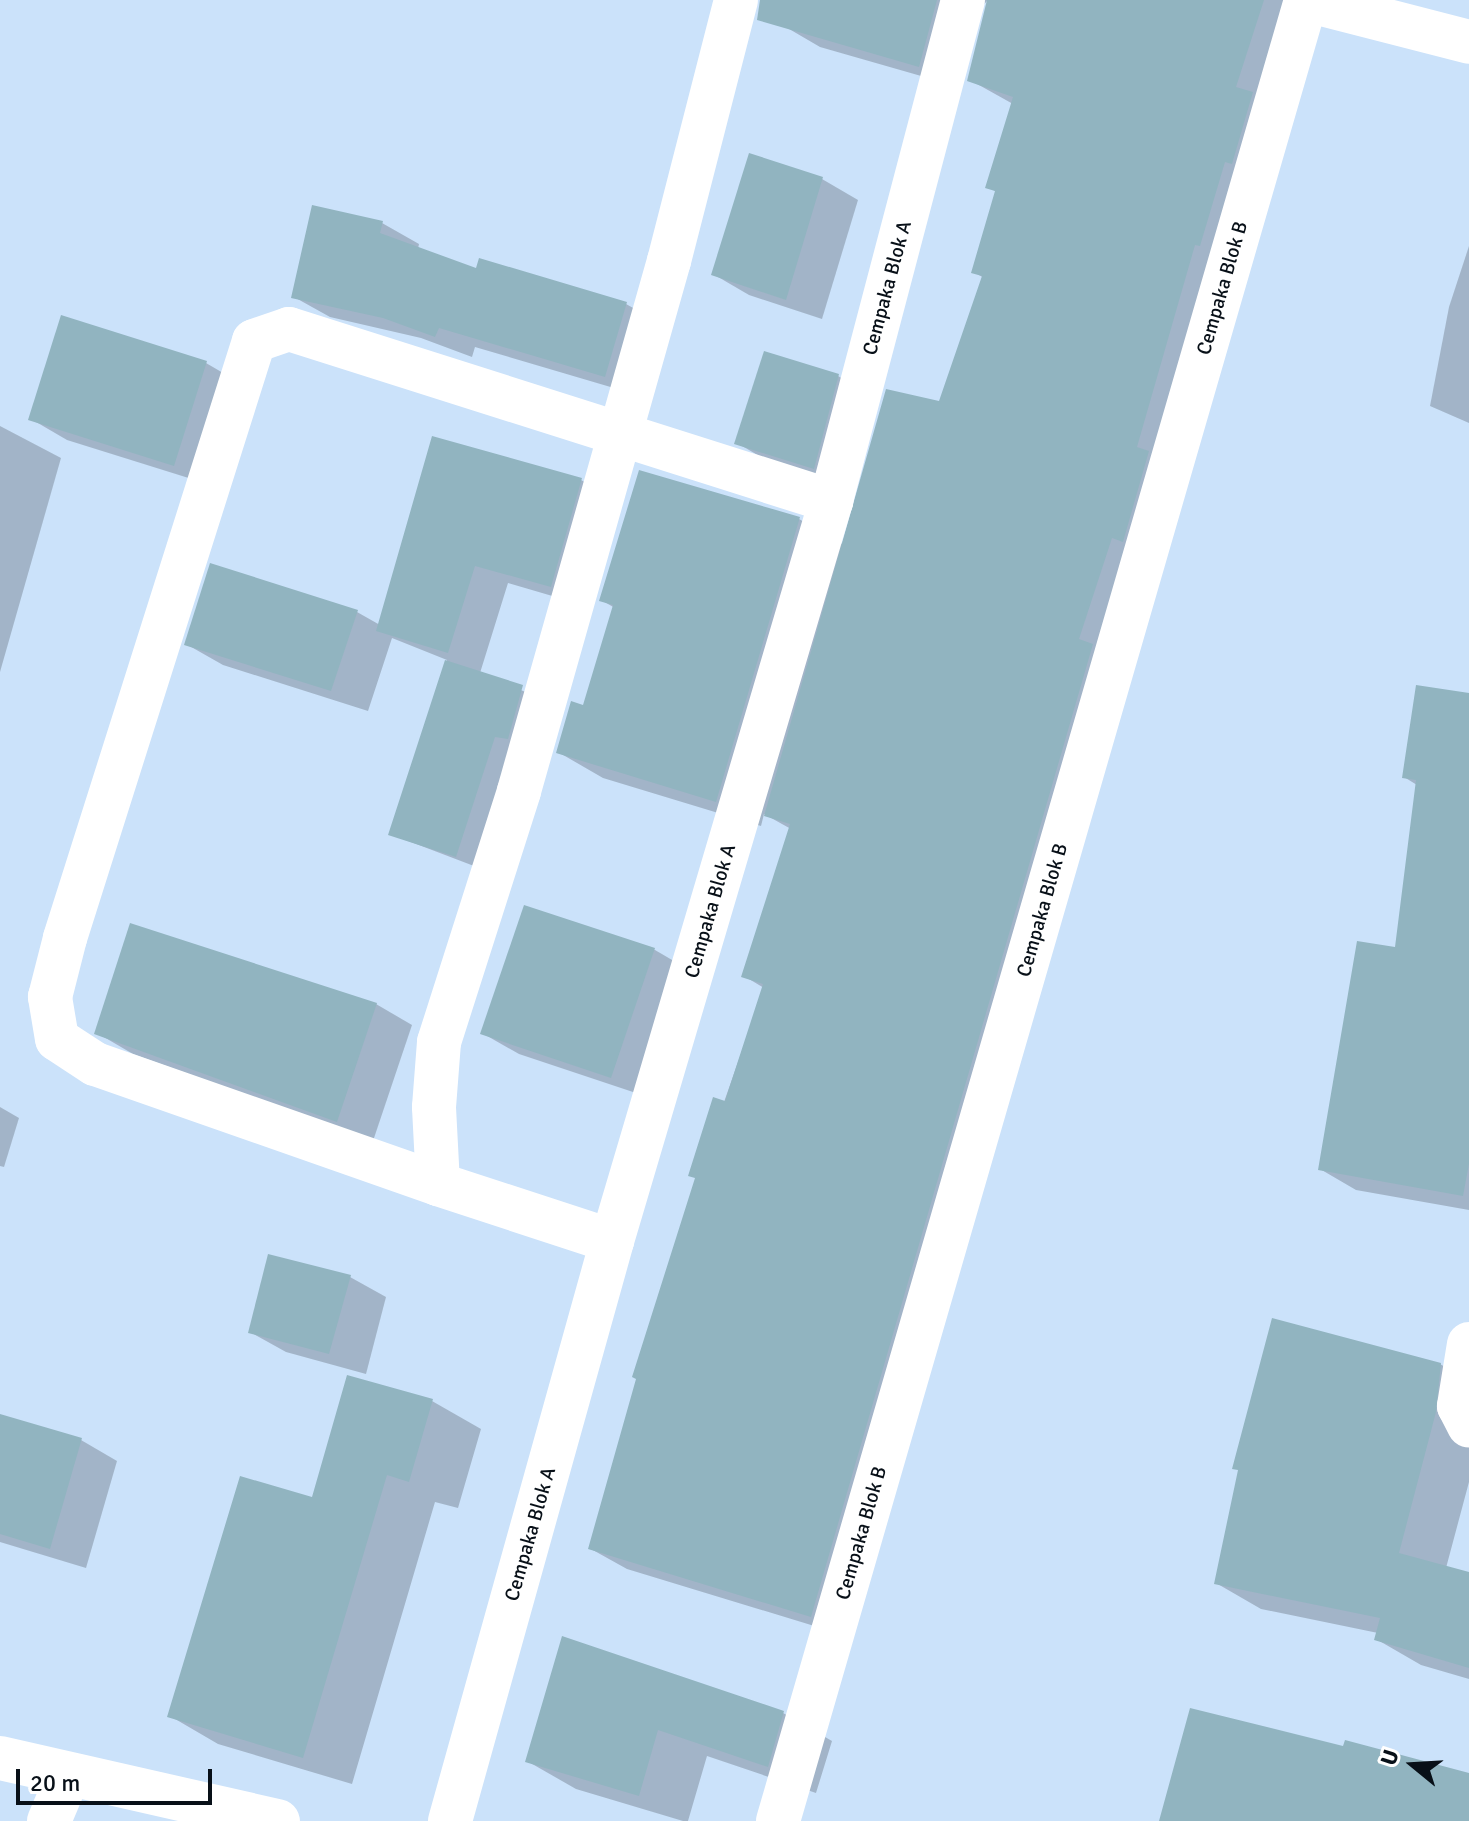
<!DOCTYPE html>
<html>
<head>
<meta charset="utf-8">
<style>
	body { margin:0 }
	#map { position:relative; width:1469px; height:1821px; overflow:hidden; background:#cbe2fa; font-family:Signika,sans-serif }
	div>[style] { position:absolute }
	.shadow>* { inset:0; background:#0003 }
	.building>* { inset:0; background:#91b4c0 }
	.minor>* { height:44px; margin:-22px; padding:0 22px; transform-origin:22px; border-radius:22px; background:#fff }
	.major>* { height:44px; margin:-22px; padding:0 22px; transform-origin:22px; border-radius:22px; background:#fff }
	span { translate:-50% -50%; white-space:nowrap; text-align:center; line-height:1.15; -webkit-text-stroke:6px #fff; paint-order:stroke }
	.street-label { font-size:20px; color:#081018 }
	.north { position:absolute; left:1373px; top:1725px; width:80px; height:80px; -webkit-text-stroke:6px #fff; paint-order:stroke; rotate:288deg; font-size:22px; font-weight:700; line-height:32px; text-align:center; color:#081018 }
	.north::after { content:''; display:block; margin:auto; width:28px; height:36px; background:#081018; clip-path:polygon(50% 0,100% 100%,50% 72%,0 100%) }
	.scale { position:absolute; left:16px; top:1769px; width:196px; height:36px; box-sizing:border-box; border:4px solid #081018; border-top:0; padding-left:10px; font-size:24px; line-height:28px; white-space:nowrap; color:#081018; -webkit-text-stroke:6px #fff; paint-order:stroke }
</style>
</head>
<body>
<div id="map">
	<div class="shadow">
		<i style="clip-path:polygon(791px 0,988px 0,975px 14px,956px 86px,820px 47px,784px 26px)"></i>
		<i style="clip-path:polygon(989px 0,1307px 0,847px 1636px,627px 1569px,591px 1549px,697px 1179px,764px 988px,744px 976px,791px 829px,764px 814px,761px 826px,603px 778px,558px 752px,585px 707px,615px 608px,601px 600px,799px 519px,844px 545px,941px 403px,984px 278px,974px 272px,997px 192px,988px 187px,1013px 104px,970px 80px)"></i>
		<i style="clip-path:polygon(822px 179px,858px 200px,822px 319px,749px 295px,713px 274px)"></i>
		<i style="clip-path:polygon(314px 208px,382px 223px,419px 244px,418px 249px,477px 271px,626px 304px,662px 324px,641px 396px,475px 347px,472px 357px,421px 338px,330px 317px,294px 297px)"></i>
		<i style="clip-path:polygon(1469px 246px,1469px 423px,1430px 406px,1449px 307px)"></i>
		<i style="clip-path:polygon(62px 318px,206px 363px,242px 384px,211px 485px,67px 440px,31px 419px)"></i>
		<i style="clip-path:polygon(838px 376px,874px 397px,850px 488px,773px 464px,737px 443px)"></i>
		<i style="clip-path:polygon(0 426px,61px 458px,0 672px)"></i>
		<i style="clip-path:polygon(581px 480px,613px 498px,583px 605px,508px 583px,480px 673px,540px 698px,474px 866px,390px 834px,447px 660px,392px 638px,368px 711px,223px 665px,186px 644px,357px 612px,380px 625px)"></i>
		<i style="clip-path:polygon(1469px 695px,1469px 1210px,1356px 1190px,1320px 1169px,1397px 949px,1417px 785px,1404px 777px)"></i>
		<i style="clip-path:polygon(526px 907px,655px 950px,691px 971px,648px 1097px,519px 1054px,482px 1033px)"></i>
		<i style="clip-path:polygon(376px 1004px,412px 1025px,373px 1141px,133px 1054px,97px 1033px)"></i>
		<i style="clip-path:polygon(0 1107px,19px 1118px,4px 1167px,0 1166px)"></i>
		<i style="clip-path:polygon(350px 1277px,386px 1297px,366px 1374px,286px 1352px,250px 1332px)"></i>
		<i style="clip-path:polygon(1440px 1364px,1469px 1381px,1469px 1482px,1446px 1568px,1469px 1575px,1469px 1679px,1421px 1665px,1376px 1639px,1378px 1633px,1261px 1609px,1216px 1583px)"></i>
		<i style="clip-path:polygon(432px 1401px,481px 1429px,458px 1508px,435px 1502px,352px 1784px,218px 1744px,170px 1716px,313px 1500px)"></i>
		<i style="clip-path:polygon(0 1416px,81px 1440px,117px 1461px,86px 1568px,0 1542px)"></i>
		<i style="clip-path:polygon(563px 1638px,783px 1713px,832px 1741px,816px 1793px,707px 1756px,688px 1821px,683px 1821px,576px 1789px,527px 1761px)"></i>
	</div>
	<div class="building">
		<i style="clip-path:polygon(760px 0,937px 0,919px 67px,757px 20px)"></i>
		<i style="clip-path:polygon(987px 0,1264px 0,1236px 87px,1253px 92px,1232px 164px,1225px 162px,1200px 246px,1195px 245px,1137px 447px,1149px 451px,1123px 542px,1112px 538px,1079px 639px,1093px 644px,811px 1617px,588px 1549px,636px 1379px,632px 1377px,695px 1178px,688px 1176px,713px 1097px,725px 1101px,763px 984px,741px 977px,790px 824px,764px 816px,886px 389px,939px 401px,982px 276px,971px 273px,995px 191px,985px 188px,1013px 97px,967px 81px)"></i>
		<i style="clip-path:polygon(749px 153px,823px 177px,786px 300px,711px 275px)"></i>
		<i style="clip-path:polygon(312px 205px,383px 221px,380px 233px,476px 268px,479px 258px,627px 302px,605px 377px,439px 328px,435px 337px,383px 318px,291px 298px)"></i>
		<i style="clip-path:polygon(61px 315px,207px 361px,174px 466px,28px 420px)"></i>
		<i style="clip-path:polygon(764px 351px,839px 374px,814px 469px,734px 444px)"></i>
		<i style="clip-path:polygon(432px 436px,582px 478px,551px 587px,475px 566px,448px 653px,376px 631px)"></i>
		<i style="clip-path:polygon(639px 470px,800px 517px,716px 802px,556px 753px,571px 701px,583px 705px,613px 605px,599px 601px)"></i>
		<i style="clip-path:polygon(210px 563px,358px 610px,331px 691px,184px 645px)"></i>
		<i style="clip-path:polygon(445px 660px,523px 685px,508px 739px,495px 737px,456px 857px,388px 835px)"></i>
		<i style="clip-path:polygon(1416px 685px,1469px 693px,1469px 1164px,1463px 1196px,1318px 1170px,1357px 941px,1395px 947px,1416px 780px,1402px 778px)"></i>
		<i style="clip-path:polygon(524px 905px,655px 948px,611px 1078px,480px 1034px)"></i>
		<i style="clip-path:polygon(130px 923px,377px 1003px,337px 1122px,94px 1034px)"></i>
		<i style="clip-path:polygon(268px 1254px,351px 1275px,329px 1354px,248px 1333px)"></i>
		<i style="clip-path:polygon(1272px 1318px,1441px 1363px,1436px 1412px,1399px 1553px,1469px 1572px,1469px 1668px,1374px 1640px,1380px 1618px,1214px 1584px,1238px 1470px,1232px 1469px)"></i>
		<i style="clip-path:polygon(347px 1375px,433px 1399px,409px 1482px,387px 1475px,303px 1758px,167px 1717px,240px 1476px,312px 1497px)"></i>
		<i style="clip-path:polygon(0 1414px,82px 1438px,50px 1549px,0 1534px)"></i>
		<i style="clip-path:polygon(562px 1636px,784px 1711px,768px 1767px,658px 1730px,639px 1796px,525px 1762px)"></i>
		<i style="clip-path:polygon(1190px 1708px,1343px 1746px,1345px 1740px,1469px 1773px,1469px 1821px,1159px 1821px)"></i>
	</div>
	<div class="minor">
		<i style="left:438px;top:1184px;width:363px;rotate:-160.7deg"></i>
		<i style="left:95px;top:1064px;width:45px;rotate:-146.7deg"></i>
		<i style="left:57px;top:1039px;width:43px;rotate:-99.5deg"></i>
		<i style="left:50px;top:997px;width:61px;rotate:-75.7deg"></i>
		<i style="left:65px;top:938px;width:626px;rotate:-72.43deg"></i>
		<i style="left:254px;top:341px;width:37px;rotate:-19deg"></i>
		<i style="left:289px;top:329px;width:569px;rotate:17.61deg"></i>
		<i style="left:612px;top:1241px;width:183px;rotate:-161.9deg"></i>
		<i style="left:438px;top:1184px;width:77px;rotate:-93deg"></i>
		<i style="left:434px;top:1107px;width:65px;rotate:-85.6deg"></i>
		<i style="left:439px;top:1042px;width:263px;rotate:-72.3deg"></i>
		<i style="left:519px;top:791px;width:551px;rotate:-74.2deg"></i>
		<i style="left:669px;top:261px;width:269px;rotate:-75.6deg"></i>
		<i style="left:1469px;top:1344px;width:63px;rotate:99.2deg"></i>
		<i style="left:1459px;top:1406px;width:22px;rotate:63deg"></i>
		<i style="left:49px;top:1821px;width:49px;rotate:-67.1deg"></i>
		<i style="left:450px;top:1821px;width:602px;rotate:-74.39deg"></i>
		<i style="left:612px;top:1241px;width:772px;rotate:-73.51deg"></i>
		<i style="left:831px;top:501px;width:518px;rotate:-75.24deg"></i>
		<i style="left:778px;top:1821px;width:1896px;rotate:-73.83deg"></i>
		<i style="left:1306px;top:0;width:168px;rotate:14.4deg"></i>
	</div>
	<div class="major">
		<i style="left:0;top:1758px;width:285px;rotate:12.8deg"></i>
	</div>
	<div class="street-label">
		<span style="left:887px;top:288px;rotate:-75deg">Cempaka Blok A</span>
		<span style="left:1222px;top:288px;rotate:-74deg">Cempaka Blok B</span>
		<span style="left:1042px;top:910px;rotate:-74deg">Cempaka Blok B</span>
		<span style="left:710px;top:911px;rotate:-74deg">Cempaka Blok A</span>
		<span style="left:861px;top:1533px;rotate:-74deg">Cempaka Blok B</span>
		<span style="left:530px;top:1534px;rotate:-74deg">Cempaka Blok A</span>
	</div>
	<div class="north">U</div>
	<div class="scale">20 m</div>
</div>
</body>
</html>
